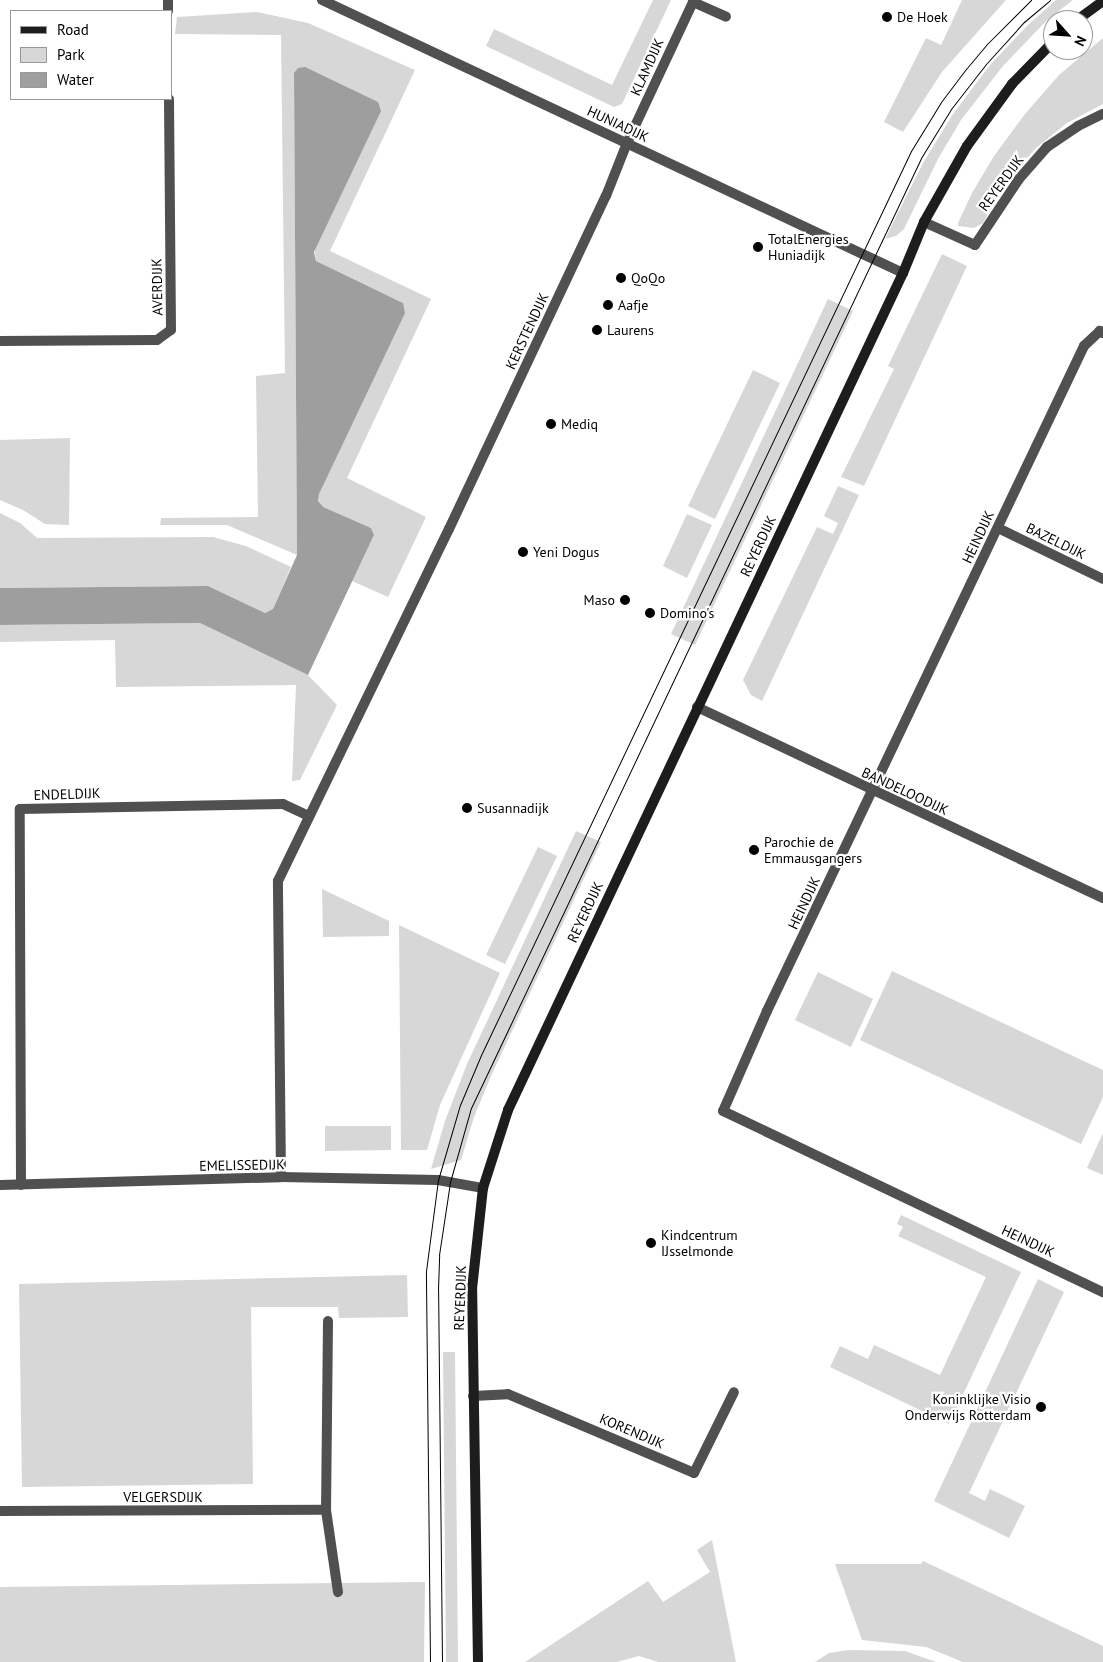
<!DOCTYPE html>
<html>
<head>
<meta charset="utf-8">
<style>
	body { margin:0 }
	#map { position:relative; width:1103px; height:1662px; overflow:hidden; background:#fff; font-family:"PT Sans",sans-serif }
	div>[style] { position:absolute }
	.green>* { inset:0; background:#d7d7d7 }
	.water>* { inset:0; background:#9e9e9e }
	.street>* { height:10px; margin:-5px; padding:0 5px; transform-origin:5px; border-radius:5px; background:#505050 }
	.secondary>* { height:10px; margin:-5px; padding:0 5px; transform-origin:5px; border-radius:5px; background:#1d1d1d }
	.tram>* { height:1px; margin:-0.5px; padding:0 0.5px; transform-origin:0.5px; border-radius:0.5px; background:#000 }
	.dots>* { width:14px; height:14px; translate:-50% -50%; box-sizing:border-box; border:2px solid #fff; border-radius:50% }
	span { translate:-50% -50%; white-space:nowrap; text-align:center; line-height:1.15; -webkit-text-stroke:4.5px #fff; paint-order:stroke }
	.poi-label { font-size:14px; color:#000 }
	.left { translate:0 -50%; text-align:left }
	.right { translate:-100% -50%; text-align:right }
	.street-label { font-size:14px; color:#000 }
	.legend { position:absolute; left:10px; top:10px; width:162px; height:90px; box-sizing:border-box; background:#fff; border:1px solid #999; margin:0; padding:6px 9px; list-style:none; font-size:15px; color:#000 }
	.legend li { display:flex; align-items:center; gap:10px; height:25px }
	.legend b { width:25px; border:1px solid #999 }
	.north { position:absolute; left:1043px; top:10px; width:50px; height:50px; box-sizing:border-box; background:#fff; border:1px solid #999; border-radius:50%; rotate:116deg; font-size:14px; font-weight:700; line-height:20px; text-align:center; color:#000 }
	.north::after { content:''; display:block; margin:auto; width:18px; height:22px; background:#000; clip-path:polygon(50% 0,100% 100%,50% 72%,0 100%) }
</style>
</head>
<body>
<div id="map">
	<div class="green">
		<i style="clip-path:polygon(653px 0,671px 0,622px 104px,614px 107px,486px 46px,494px 29px,612px 85px)"></i>
		<i style="clip-path:polygon(962px 0,1006px 0,942px 72px,903px 132px,884px 122px,926px 38px,941px 45px)"></i>
		<i style="clip-path:polygon(1056px 0,1073px 0,1047px 20px,1003px 66px,961px 120px,938px 159px,904px 229px,896px 236px,885px 239px,923px 163px,953px 114px,990px 65px,1027px 26px)"></i>
		<i style="clip-path:polygon(257px 12px,308px 23px,415px 70px,330px 251px,431px 299px,347px 478px,426px 517px,388px 597px,352px 581px,374px 535px,371px 528px,322px 507px,318px 501px,319px 494px,403px 303px,316px 261px,294px 73px,297px 555px,227px 525px,160px 525px,161px 518px,258px 517px,256px 376px,285px 373px,281px 35px,175px 34px,177px 17px)"></i>
		<i style="clip-path:polygon(1103px 38px,1103px 104px,1067px 123px,1036px 148px,1005px 183px,983px 223px,974px 228px,958px 226px,958px 223px,972px 193px,994px 156px,1025px 114px,1059px 75px)"></i>
		<i style="clip-path:polygon(942px 254px,967px 266px,864px 486px,841px 477px,894px 369px,888px 366px)"></i>
		<i style="clip-path:polygon(828px 299px,853px 311px,695px 645px,671px 634px)"></i>
		<i style="clip-path:polygon(753px 370px,780px 383px,715px 519px,688px 506px)"></i>
		<i style="clip-path:polygon(70px 438px,69px 525px,45px 524px,23px 510px,0 500px,0 440px)"></i>
		<i style="clip-path:polygon(838px 486px,859px 495px,762px 701px,751px 695px,743px 680px,817px 527px,833px 534px,838px 523px,824px 516px)"></i>
		<i style="clip-path:polygon(0 513px,20px 523px,37px 538px,213px 537px,246px 546px,291px 567px,273px 609px,265px 613px,208px 586px,0 588px)"></i>
		<i style="clip-path:polygon(687px 514px,712px 525px,687px 578px,663px 566px)"></i>
		<i style="clip-path:polygon(200px 623px,308px 675px,337px 705px,300px 780px,292px 781px,296px 685px,116px 687px,115px 640px,0 642px,0 625px)"></i>
		<i style="clip-path:polygon(576px 831px,601px 842px,491px 1076px,474px 1117px,461px 1160px,431px 1169px,445px 1121px,467px 1064px)"></i>
		<i style="clip-path:polygon(538px 847px,557px 856px,505px 964px,486px 955px)"></i>
		<i style="clip-path:polygon(322px 889px,389px 921px,389px 936px,323px 937px)"></i>
		<i style="clip-path:polygon(399px 925px,500px 973px,440px 1105px,427px 1150px,401px 1150px)"></i>
		<i style="clip-path:polygon(892px 971px,1103px 1070px,1103px 1097px,1081px 1144px,860px 1040px)"></i>
		<i style="clip-path:polygon(818px 972px,873px 999px,851px 1047px,795px 1020px)"></i>
		<i style="clip-path:polygon(325px 1126px,391px 1126px,391px 1150px,325px 1151px)"></i>
		<i style="clip-path:polygon(1103px 1133px,1103px 1175px,1087px 1168px)"></i>
		<i style="clip-path:polygon(901px 1215px,1021px 1272px,949px 1424px,830px 1367px,840px 1346px,868px 1359px,874px 1345px,940px 1375px,986px 1277px,898px 1236px,903px 1227px,897px 1224px)"></i>
		<i style="clip-path:polygon(407px 1275px,408px 1317px,339px 1318px,338px 1307px,251px 1307px,253px 1484px,22px 1487px,19px 1284px)"></i>
		<i style="clip-path:polygon(1038px 1279px,1064px 1292px,969px 1493px,985px 1501px,990px 1489px,1025px 1506px,1009px 1538px,934px 1501px)"></i>
		<i style="clip-path:polygon(443px 1352px,455px 1352px,458px 1662px,446px 1662px)"></i>
		<i style="clip-path:polygon(712px 1540px,736px 1662px,658px 1662px,639px 1656px,617px 1662px,525px 1662px,648px 1581px,663px 1602px,710px 1572px,697px 1550px)"></i>
		<i style="clip-path:polygon(923px 1561px,1103px 1646px,1103px 1662px,963px 1662px,926px 1647px,862px 1640px,835px 1564px,921px 1564px)"></i>
		<i style="clip-path:polygon(425px 1582px,424px 1662px,0 1662px,0 1587px)"></i>
		<i style="clip-path:polygon(849px 1650px,905px 1651px,936px 1662px,815px 1662px,829px 1653px)"></i>
	</div>
	<div class="water">
		<i style="clip-path:polygon(305px 67px,378px 102px,381px 111px,314px 252px,316px 261px,403px 303px,405px 313px,319px 494px,318px 501px,323px 507px,371px 528px,374px 535px,308px 675px,200px 623px,0 625px,0 588px,208px 586px,265px 613px,273px 609px,297px 555px,294px 73px,298px 68px)"></i>
	</div>
	<div class="street">
		<i style="left:168px;top:0;width:11px;rotate:90deg"></i>
		<i style="left:322px;top:0;width:642px;rotate:25.17deg"></i>
		<i style="left:924px;top:222px;width:56px;rotate:24.3deg"></i>
		<i style="left:975px;top:245px;width:79px;rotate:-56.3deg"></i>
		<i style="left:1019px;top:179px;width:43px;rotate:-48.8deg"></i>
		<i style="left:1047px;top:147px;width:37px;rotate:-34deg"></i>
		<i style="left:1078px;top:126px;width:28px;rotate:-26deg"></i>
		<i style="left:1103px;top:333px;width:4px;rotate:-146deg"></i>
		<i style="left:1100px;top:331px;width:22px;rotate:137deg"></i>
		<i style="left:1084px;top:346px;width:737px;rotate:115.49deg"></i>
		<i style="left:767px;top:1011px;width:109px;rotate:113.7deg"></i>
		<i style="left:723px;top:1111px;width:421px;rotate:25.5deg"></i>
		<i style="left:0;top:341px;width:157px;rotate:-0.4deg"></i>
		<i style="left:157px;top:340px;width:17px;rotate:-36deg"></i>
		<i style="left:171px;top:330px;width:231px;rotate:-90.5deg"></i>
		<i style="left:998px;top:528px;width:117px;rotate:25.9deg"></i>
		<i style="left:697px;top:707px;width:449px;rotate:25.2deg"></i>
		<i style="left:281px;top:1177px;width:296px;rotate:-90.6deg"></i>
		<i style="left:278px;top:881px;width:391px;rotate:-64.1deg"></i>
		<i style="left:449px;top:529px;width:368px;rotate:-64.8deg"></i>
		<i style="left:606px;top:196px;width:57px;rotate:-68.4deg"></i>
		<i style="left:627px;top:143px;width:156px;rotate:-64.9deg"></i>
		<i style="left:693px;top:2px;width:36px;rotate:24deg"></i>
		<i style="left:0;top:1185px;width:281px;rotate:-1.6deg"></i>
		<i style="left:281px;top:1177px;width:157px;rotate:1.1deg"></i>
		<i style="left:438px;top:1180px;width:46px;rotate:10.1deg"></i>
		<i style="left:21px;top:1185px;width:376px;rotate:-90.2deg"></i>
		<i style="left:20px;top:809px;width:263px;rotate:-1.1deg"></i>
		<i style="left:283px;top:804px;width:29px;rotate:25deg"></i>
		<i style="left:328px;top:1321px;width:189px;rotate:90.6deg"></i>
		<i style="left:326px;top:1510px;width:83px;rotate:81.7deg"></i>
		<i style="left:473px;top:1396px;width:35px;rotate:-3deg"></i>
		<i style="left:508px;top:1394px;width:202px;rotate:23deg"></i>
		<i style="left:694px;top:1473px;width:90px;rotate:-63.7deg"></i>
		<i style="left:0;top:1511px;width:326px;rotate:-0.2deg"></i>
	</div>
	<div class="secondary">
		<i style="left:1077px;top:20px;width:32px;rotate:-36deg"></i>
		<i style="left:478px;top:1662px;width:373px;rotate:-90.9deg"></i>
		<i style="left:472px;top:1289px;width:102px;rotate:-83.8deg"></i>
		<i style="left:483px;top:1188px;width:82px;rotate:-72.2deg"></i>
		<i style="left:508px;top:1110px;width:926px;rotate:-64.74deg"></i>
		<i style="left:903px;top:273px;width:55px;rotate:-67.6deg"></i>
		<i style="left:924px;top:222px;width:87px;rotate:-60.5deg"></i>
		<i style="left:967px;top:146px;width:77px;rotate:-54deg"></i>
		<i style="left:1012px;top:84px;width:59px;rotate:-45.7deg"></i>
	</div>
	<div class="tram">
		<i style="left:430px;top:1662px;width:391px;rotate:-90.6deg"></i>
		<i style="left:426px;top:1271px;width:92px;rotate:-82.5deg"></i>
		<i style="left:438px;top:1180px;width:78px;rotate:-73.7deg"></i>
		<i style="left:460px;top:1105px;width:54px;rotate:-67.2deg"></i>
		<i style="left:481px;top:1055px;width:1001px;rotate:-64.56deg"></i>
		<i style="left:911px;top:151px;width:57px;rotate:-58.5deg"></i>
		<i style="left:941px;top:102px;width:41px;rotate:-52.9deg"></i>
		<i style="left:966px;top:69px;width:34px;rotate:-50deg"></i>
		<i style="left:988px;top:43px;width:61px;rotate:-45deg"></i>
		<i style="left:442px;top:1662px;width:373px;rotate:-90.6deg"></i>
		<i style="left:438px;top:1289px;width:34px;rotate:-88deg"></i>
		<i style="left:439px;top:1255px;width:74px;rotate:-81.4deg"></i>
		<i style="left:450px;top:1182px;width:77px;rotate:-74.2deg"></i>
		<i style="left:471px;top:1108px;width:1051px;rotate:-64.65deg"></i>
		<i style="left:921px;top:158px;width:57px;rotate:-58.5deg"></i>
		<i style="left:951px;top:109px;width:57px;rotate:-52.1deg"></i>
		<i style="left:986px;top:64px;width:57px;rotate:-47.9deg"></i>
		<i style="left:1024px;top:22px;width:34px;rotate:-40deg"></i>
	</div>
	<div class="dots">
		<i style="left:887px;top:17px;background:#000"></i>
		<i style="left:758px;top:247px;background:#000"></i>
		<i style="left:621px;top:278px;background:#000"></i>
		<i style="left:608px;top:305px;background:#000"></i>
		<i style="left:597px;top:330px;background:#000"></i>
		<i style="left:551px;top:424px;background:#000"></i>
		<i style="left:523px;top:552px;background:#000"></i>
		<i style="left:625px;top:600px;background:#000"></i>
		<i style="left:650px;top:613px;background:#000"></i>
		<i style="left:467px;top:808px;background:#000"></i>
		<i style="left:754px;top:850px;background:#000"></i>
		<i style="left:651px;top:1243px;background:#000"></i>
		<i style="left:1041px;top:1407px;background:#000"></i>
	</div>
	<div class="poi-label">
		<span class="left" style="left:897px;top:17px">De Hoek</span>
		<span class="left" style="left:768px;top:247px">TotalEnergies<br>Huniadijk</span>
		<span class="left" style="left:631px;top:278px">QoQo</span>
		<span class="left" style="left:618px;top:305px">Aafje</span>
		<span class="left" style="left:607px;top:330px">Laurens</span>
		<span class="left" style="left:561px;top:424px">Mediq</span>
		<span class="left" style="left:533px;top:552px">Yeni Dogus</span>
		<span class="right" style="left:615px;top:600px">Maso</span>
		<span class="left" style="left:660px;top:613px">Domino's</span>
		<span class="left" style="left:477px;top:808px">Susannadijk</span>
		<span class="left" style="left:764px;top:850px">Parochie de<br>Emmausgangers</span>
		<span class="left" style="left:661px;top:1243px">Kindcentrum<br>IJsselmonde</span>
		<span class="right" style="left:1031px;top:1407px">Koninklijke Visio<br>Onderwijs Rotterdam</span>
	</div>
	<div class="street-label">
		<span style="left:647px;top:67px;rotate:-66deg">KLAMDIJK</span>
		<span style="left:618px;top:124px;rotate:25deg">HUNIADIJK</span>
		<span style="left:1001px;top:183px;rotate:-54deg">REYERDIJK</span>
		<span style="left:157px;top:287px;rotate:-91deg">AVERDIJK</span>
		<span style="left:527px;top:331px;rotate:-65deg">KERSTENDIJK</span>
		<span style="left:978px;top:537px;rotate:-65deg">HEINDIJK</span>
		<span style="left:1056px;top:541px;rotate:26deg">BAZELDIJK</span>
		<span style="left:758px;top:546px;rotate:-65deg">REYERDIJK</span>
		<span style="left:905px;top:791px;rotate:25deg">BANDELOODIJK</span>
		<span style="left:67px;top:794px;rotate:-2deg">ENDELDIJK</span>
		<span style="left:804px;top:903px;rotate:-65deg">HEINDIJK</span>
		<span style="left:585px;top:912px;rotate:-65deg">REYERDIJK</span>
		<span style="left:242px;top:1165px;rotate:-1deg">EMELISSEDIJK</span>
		<span style="left:1028px;top:1241px;rotate:25deg">HEINDIJK</span>
		<span style="left:460px;top:1298px;rotate:-88deg">REYERDIJK</span>
		<span style="left:632px;top:1431px;rotate:23deg">KORENDIJK</span>
		<span style="left:163px;top:1497px">VELGERSDIJK</span>
	</div>
	<ul class="legend">
	<li><b style="height:6px;background:#1d1d1d"></b>Road</li>
	<li><b style="height:14px;background:#d7d7d7"></b>Park</li>
	<li><b style="height:14px;background:#9e9e9e"></b>Water</li>
	</ul>
	<div class="north">N</div>
</div>
</body>
</html>
